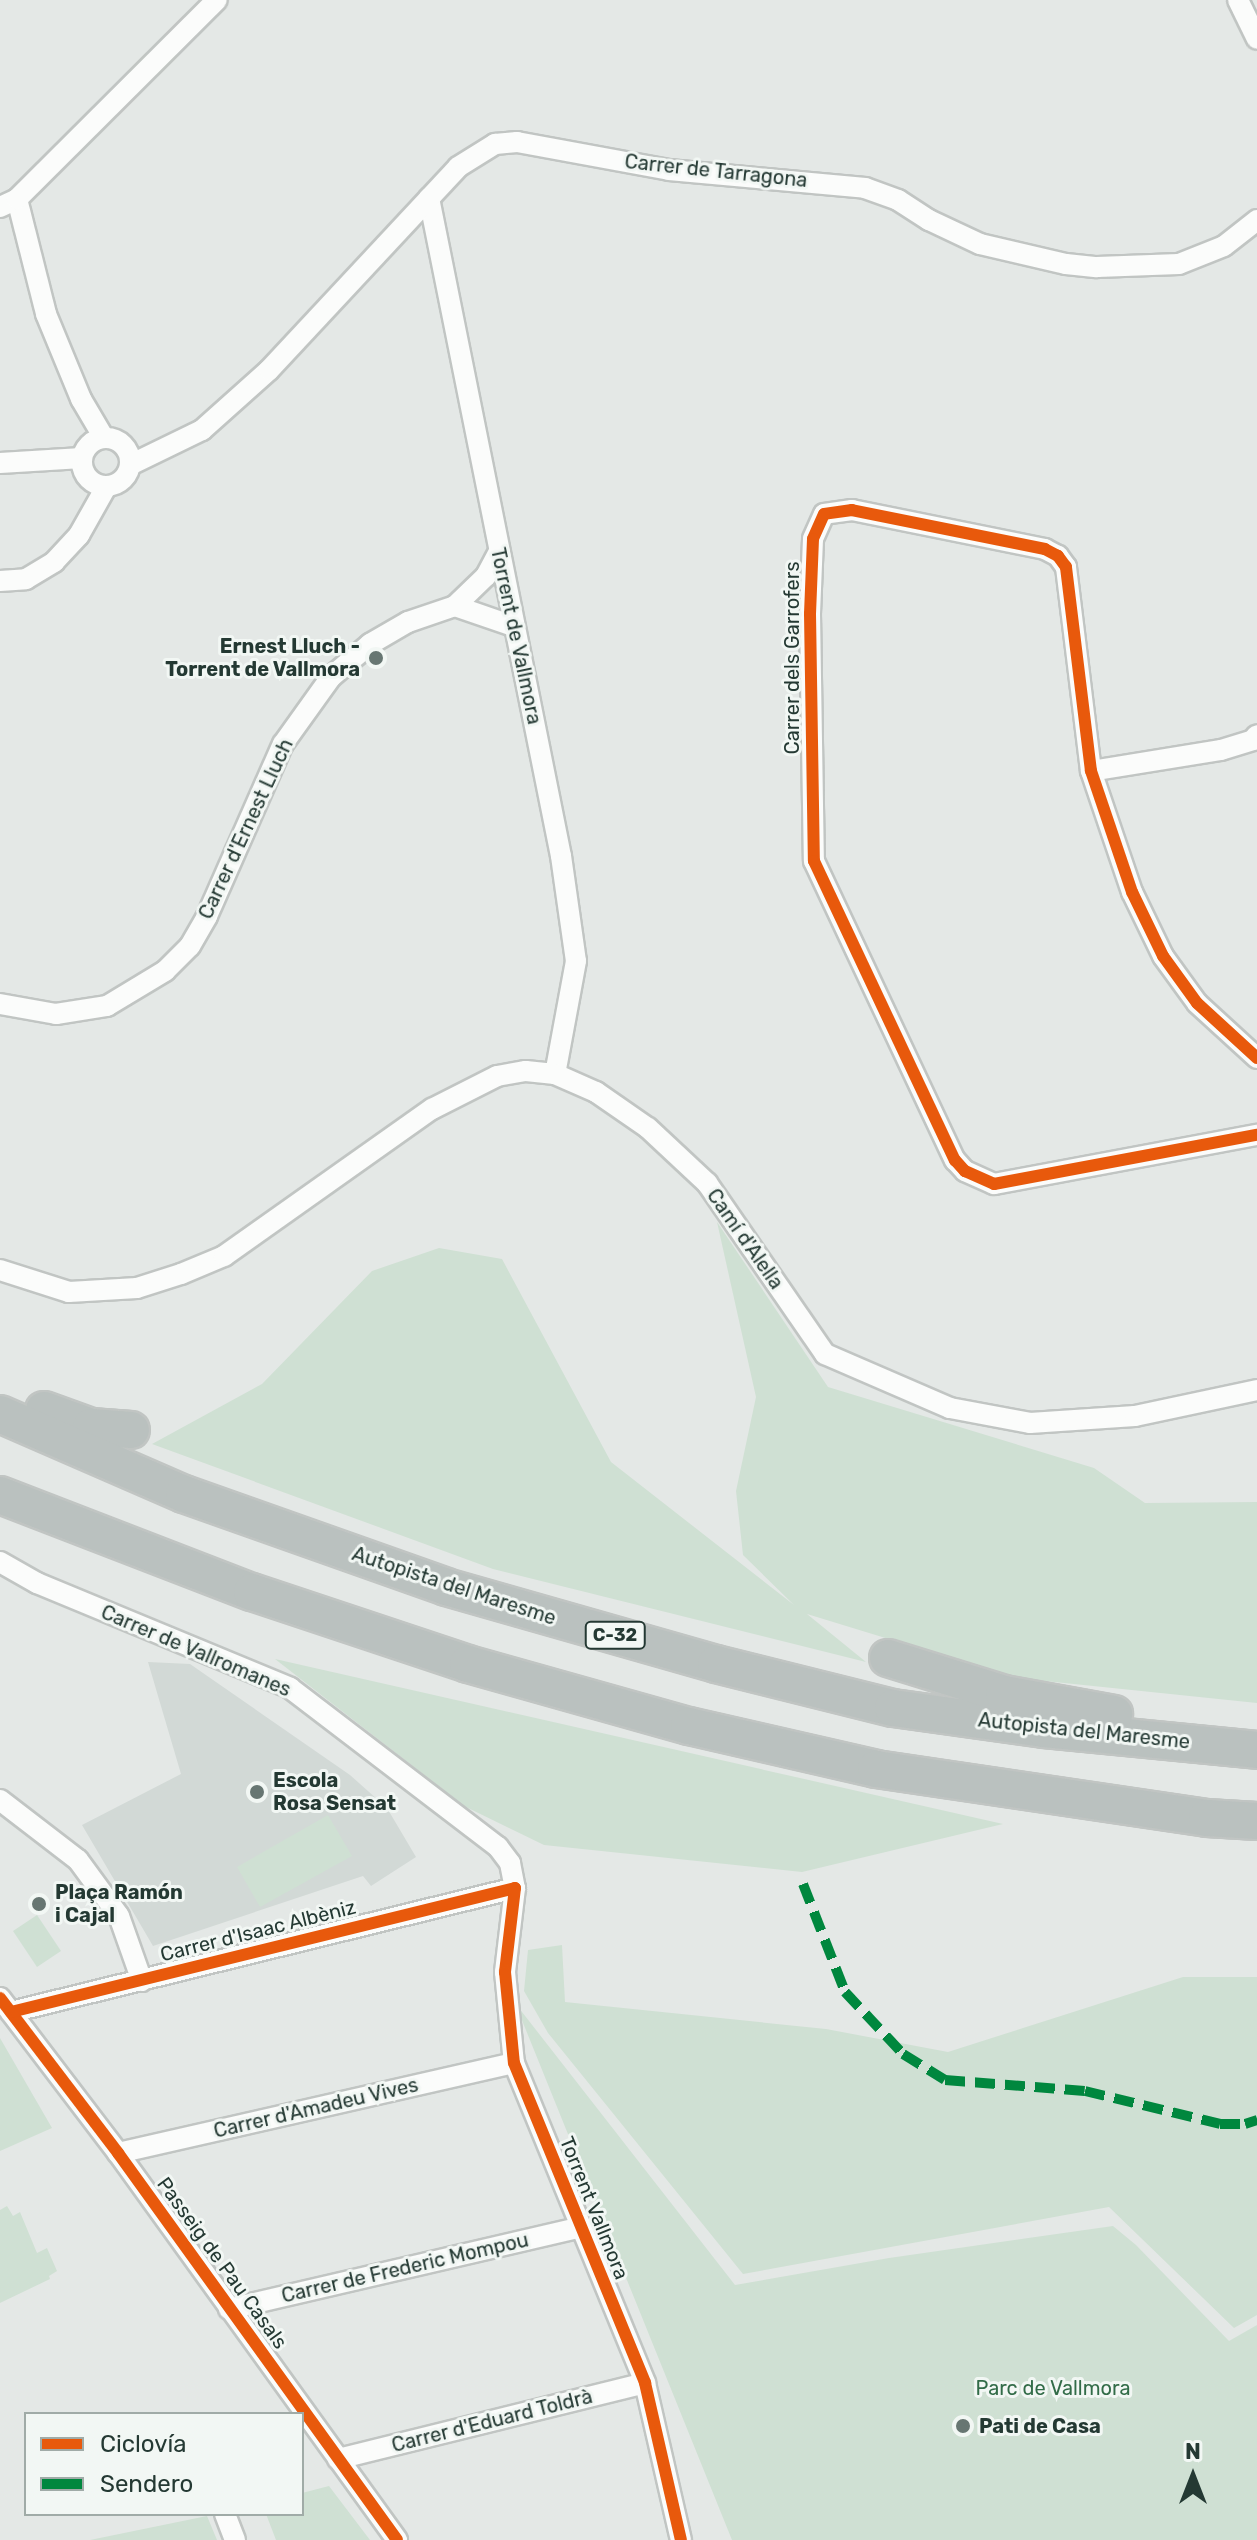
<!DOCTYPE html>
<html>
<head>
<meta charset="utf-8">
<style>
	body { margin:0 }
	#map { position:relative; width:1257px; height:2540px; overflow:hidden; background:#e4e8e6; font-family:Rubik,sans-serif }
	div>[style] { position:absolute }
	.built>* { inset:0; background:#d2d9d6 }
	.green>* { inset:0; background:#cfe0d3 }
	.roads { filter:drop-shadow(2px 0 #c1c5c3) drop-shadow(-2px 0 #c1c5c3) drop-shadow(0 2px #c1c5c3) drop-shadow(0 -2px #c1c5c3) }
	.minor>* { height:20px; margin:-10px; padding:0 10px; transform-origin:10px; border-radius:10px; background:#fbfcfb }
	.minor>.ring { margin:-10px; padding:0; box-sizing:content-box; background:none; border:20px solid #fbfcfb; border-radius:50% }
	.motorway>* { height:36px; margin:-18px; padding:0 18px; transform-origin:18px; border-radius:18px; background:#bac1bf }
	.quiet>* { height:10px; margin-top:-5px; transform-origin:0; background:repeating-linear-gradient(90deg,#00873e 0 20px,transparent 0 30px) }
	.cycleway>* { height:12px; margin:-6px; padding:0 6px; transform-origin:6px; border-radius:6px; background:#e8590c }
	.dots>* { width:22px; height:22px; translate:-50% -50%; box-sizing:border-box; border:4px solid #f2f7f4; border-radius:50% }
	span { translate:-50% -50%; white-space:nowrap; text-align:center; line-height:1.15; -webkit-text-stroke:6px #f2f7f4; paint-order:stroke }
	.shield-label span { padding:2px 6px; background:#f2f7f4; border:2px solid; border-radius:6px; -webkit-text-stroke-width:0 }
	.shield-label { font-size:18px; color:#243933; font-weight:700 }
	.street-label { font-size:20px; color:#243933 }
	.poi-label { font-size:20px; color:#243933; font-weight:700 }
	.right { translate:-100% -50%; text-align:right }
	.left { translate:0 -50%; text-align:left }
	.park-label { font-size:20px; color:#326c48 }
	.legend { position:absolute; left:24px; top:2412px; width:280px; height:104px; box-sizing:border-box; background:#f2f7f4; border:2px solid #a0aba7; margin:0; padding:10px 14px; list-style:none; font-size:24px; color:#243933 }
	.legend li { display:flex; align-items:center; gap:16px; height:40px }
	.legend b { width:40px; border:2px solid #a0aba7 }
	.north { position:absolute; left:1153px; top:2436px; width:80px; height:80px; -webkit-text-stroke:6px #f2f7f4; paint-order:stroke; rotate:0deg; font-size:22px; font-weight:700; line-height:32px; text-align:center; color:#243933 }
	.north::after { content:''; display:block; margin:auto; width:28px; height:36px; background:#243933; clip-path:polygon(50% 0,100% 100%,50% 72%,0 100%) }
</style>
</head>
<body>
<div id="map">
	<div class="built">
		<i style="clip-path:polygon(148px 1662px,190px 1664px,350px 1775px,387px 1808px,416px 1857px,371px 1886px,363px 1876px,153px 1946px,82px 1825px,181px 1774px)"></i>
	</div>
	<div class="green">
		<i style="clip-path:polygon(717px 1222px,828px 1387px,1094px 1468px,1145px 1503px,1257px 1502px,1257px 1703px,1016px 1678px,807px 1614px,866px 1662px,493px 1569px,152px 1444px,262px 1384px,372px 1271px,439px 1248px,502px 1259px,611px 1462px,794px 1605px,743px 1555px,736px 1491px,756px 1397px)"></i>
		<i style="clip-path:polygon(275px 1659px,1003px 1824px,802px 1872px,544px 1845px,464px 1806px)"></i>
		<i style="clip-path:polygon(328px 1815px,352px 1856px,260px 1907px,237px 1867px)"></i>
		<i style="clip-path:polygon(37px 1915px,61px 1951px,37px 1967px,13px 1931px)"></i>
		<i style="clip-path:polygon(562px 1945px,565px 2002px,826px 2029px,948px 2052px,1183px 1977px,1257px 1977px,1257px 2315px,1234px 2328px,1109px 2207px,743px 2274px,548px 2033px,524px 1991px,528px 1950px)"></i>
		<i style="clip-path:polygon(515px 2003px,735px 2285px,889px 2258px,1113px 2226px,1136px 2245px,1229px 2341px,1257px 2325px,1257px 2540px,732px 2540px)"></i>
		<i style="clip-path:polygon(0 2038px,52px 2128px,0 2151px)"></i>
		<i style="clip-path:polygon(7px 2206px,13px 2216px,20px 2212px,37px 2253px,47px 2248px,57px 2271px,49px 2276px,50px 2279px,0 2303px,0 2210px)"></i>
		<i style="clip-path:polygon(329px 2486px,370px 2540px,276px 2540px,266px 2514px,302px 2514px,302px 2493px)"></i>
		<i style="clip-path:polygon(207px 2516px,217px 2540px,90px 2540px)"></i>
	</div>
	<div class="roads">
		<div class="minor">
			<i style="left:1238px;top:0;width:43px;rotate:64deg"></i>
			<i style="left:429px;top:198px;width:671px;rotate:78.66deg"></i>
			<i style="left:561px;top:856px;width:106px;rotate:81.9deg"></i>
			<i style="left:576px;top:961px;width:115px;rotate:100.5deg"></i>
			<i style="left:17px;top:199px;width:119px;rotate:75.8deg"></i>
			<i style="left:46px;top:314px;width:92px;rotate:67.6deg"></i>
			<i style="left:81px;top:399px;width:45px;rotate:59.5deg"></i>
			<i style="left:0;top:207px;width:19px;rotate:-25deg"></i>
			<i style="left:17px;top:199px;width:282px;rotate:-44.9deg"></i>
			<i class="ring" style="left:82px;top:438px;width:28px;height:28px"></i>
			<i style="left:0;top:463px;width:82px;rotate:-3.5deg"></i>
			<i style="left:130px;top:465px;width:80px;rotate:-25.9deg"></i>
			<i style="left:202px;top:430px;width:90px;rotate:-41.8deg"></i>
			<i style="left:269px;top:370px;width:277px;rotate:-47deg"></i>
			<i style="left:458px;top:167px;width:44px;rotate:-31.9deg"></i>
			<i style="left:495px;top:144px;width:22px;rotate:-5deg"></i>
			<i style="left:517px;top:142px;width:155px;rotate:10.4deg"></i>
			<i style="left:669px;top:170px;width:197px;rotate:5.2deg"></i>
			<i style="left:865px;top:188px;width:35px;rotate:20deg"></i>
			<i style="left:898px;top:200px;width:37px;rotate:33deg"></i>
			<i style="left:929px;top:220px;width:56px;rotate:25.2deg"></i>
			<i style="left:980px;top:244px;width:88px;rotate:13.1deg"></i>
			<i style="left:1066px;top:264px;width:31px;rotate:6deg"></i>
			<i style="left:1097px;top:267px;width:82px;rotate:-2.1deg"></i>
			<i style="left:1179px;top:264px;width:48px;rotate:-21.8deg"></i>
			<i style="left:1224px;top:246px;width:42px;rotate:-38.2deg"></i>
			<i style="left:0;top:581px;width:26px;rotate:-4deg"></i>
			<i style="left:26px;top:579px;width:33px;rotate:-31deg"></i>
			<i style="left:54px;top:562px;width:37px;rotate:-47deg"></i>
			<i style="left:79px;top:535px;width:55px;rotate:-60.6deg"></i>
			<i style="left:455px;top:606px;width:61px;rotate:19deg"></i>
			<i style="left:1091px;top:771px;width:132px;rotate:-9.2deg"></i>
			<i style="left:1221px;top:750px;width:34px;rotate:-17deg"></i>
			<i style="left:1253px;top:740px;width:6px;rotate:-51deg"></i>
			<i style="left:0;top:1004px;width:57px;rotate:10.1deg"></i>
			<i style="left:56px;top:1014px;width:52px;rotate:-8.9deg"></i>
			<i style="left:107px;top:1006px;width:68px;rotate:-31.1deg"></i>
			<i style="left:165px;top:971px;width:35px;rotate:-45deg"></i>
			<i style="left:190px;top:946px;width:34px;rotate:-60deg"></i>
			<i style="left:207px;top:916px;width:188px;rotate:-66.2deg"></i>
			<i style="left:283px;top:744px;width:82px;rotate:-54.4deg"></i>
			<i style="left:331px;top:677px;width:51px;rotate:-40.2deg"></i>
			<i style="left:370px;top:644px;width:44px;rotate:-30.1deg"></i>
			<i style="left:408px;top:622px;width:50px;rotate:-18.8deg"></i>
			<i style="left:455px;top:606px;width:43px;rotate:-44.1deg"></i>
			<i style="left:486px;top:576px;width:26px;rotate:-62deg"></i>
			<i style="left:1257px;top:1058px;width:81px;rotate:-137.5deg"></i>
			<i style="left:1197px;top:1003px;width:58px;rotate:-125.9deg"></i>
			<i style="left:1163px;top:956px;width:71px;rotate:-115.8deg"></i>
			<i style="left:1132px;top:892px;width:128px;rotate:-108.7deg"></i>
			<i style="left:1091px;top:771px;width:206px;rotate:-97deg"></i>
			<i style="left:1066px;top:567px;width:14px;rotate:-126deg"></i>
			<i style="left:1058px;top:556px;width:15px;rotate:-152deg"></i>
			<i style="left:1045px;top:549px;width:197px;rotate:-168.6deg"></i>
			<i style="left:852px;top:510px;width:28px;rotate:172deg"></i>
			<i style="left:824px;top:514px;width:27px;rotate:114deg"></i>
			<i style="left:813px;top:539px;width:75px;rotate:92.3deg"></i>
			<i style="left:810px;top:614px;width:247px;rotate:89.1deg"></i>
			<i style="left:814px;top:861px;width:331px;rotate:64.8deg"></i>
			<i style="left:955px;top:1160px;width:15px;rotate:48deg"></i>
			<i style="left:965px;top:1171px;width:32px;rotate:24deg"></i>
			<i style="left:994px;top:1184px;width:268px;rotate:-10.6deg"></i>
			<i style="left:0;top:1270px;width:72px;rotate:17.7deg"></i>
			<i style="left:69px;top:1292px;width:68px;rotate:-3.4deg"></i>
			<i style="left:137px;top:1288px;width:46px;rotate:-17.7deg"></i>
			<i style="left:181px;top:1274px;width:47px;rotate:-22.7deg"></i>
			<i style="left:224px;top:1256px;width:255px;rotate:-35.3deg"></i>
			<i style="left:432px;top:1109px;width:73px;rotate:-26.9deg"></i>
			<i style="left:497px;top:1076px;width:29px;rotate:-10deg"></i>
			<i style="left:526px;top:1071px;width:29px;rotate:6deg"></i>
			<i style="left:555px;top:1074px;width:45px;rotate:23.7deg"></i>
			<i style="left:596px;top:1092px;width:63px;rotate:34.7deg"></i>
			<i style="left:648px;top:1128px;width:81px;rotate:43deg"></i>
			<i style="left:707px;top:1183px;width:208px;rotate:55.4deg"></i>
			<i style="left:825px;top:1354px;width:136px;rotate:23.4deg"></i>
			<i style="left:950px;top:1408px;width:81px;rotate:10.6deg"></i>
			<i style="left:1030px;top:1423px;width:105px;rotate:-3.8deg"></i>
			<i style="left:1135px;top:1416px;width:125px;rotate:-12deg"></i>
			<i style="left:0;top:1562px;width:43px;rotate:29.6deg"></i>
			<i style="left:37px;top:1583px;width:274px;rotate:22.5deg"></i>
			<i style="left:290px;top:1688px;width:262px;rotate:37.4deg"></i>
			<i style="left:498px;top:1847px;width:20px;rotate:53deg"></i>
			<i style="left:510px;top:1863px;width:25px;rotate:79deg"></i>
			<i style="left:515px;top:1888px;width:85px;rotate:96.8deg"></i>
			<i style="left:505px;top:1972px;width:91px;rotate:84.4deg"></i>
			<i style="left:514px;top:2063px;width:346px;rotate:67.7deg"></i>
			<i style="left:645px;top:2383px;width:161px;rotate:77.1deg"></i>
			<i style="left:0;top:1800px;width:98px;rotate:37.6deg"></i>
			<i style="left:78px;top:1860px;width:69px;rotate:53.8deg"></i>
			<i style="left:119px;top:1916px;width:69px;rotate:70.5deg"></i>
			<i style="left:0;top:1998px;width:195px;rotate:52.7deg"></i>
			<i style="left:118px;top:2153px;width:477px;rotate:54.2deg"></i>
			<i style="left:11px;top:2012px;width:519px;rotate:-13.82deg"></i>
			<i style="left:118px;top:2153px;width:406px;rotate:-12.8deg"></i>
			<i style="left:229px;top:2309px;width:360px;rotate:-13.1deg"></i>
			<i style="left:338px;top:2459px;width:316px;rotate:-13.9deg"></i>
			<i style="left:225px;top:2514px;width:28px;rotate:69deg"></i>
		</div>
		<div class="motorway">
			<i style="left:44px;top:1410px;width:50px;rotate:19.9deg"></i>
			<i style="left:91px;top:1427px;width:40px;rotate:4.3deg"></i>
			<i style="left:0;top:1414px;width:201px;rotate:23.5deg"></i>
			<i style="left:184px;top:1494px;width:278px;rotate:19.5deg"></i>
			<i style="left:446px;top:1587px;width:281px;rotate:15.9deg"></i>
			<i style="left:716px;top:1664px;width:182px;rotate:14deg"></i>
			<i style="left:893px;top:1708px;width:152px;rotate:7.9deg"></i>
			<i style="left:1044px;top:1729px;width:214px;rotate:5.6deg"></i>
			<i style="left:0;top:1495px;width:270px;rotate:21.1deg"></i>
			<i style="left:252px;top:1592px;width:228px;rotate:18.4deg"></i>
			<i style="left:468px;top:1664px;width:230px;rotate:15.7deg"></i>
			<i style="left:689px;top:1726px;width:192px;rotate:12.9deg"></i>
			<i style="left:876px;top:1769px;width:335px;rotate:8.4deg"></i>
			<i style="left:1207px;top:1818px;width:50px;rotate:3.4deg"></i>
			<i style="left:888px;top:1658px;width:121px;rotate:17.2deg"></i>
			<i style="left:1004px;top:1694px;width:112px;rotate:10.3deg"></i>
		</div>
	</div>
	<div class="quiet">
		<i style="left:803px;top:1884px;width:116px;rotate:68.7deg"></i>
		<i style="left:845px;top:1992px;width:85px;rotate:46.9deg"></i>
		<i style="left:903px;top:2054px;width:49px;rotate:31.8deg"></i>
		<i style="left:945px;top:2080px;width:140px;rotate:4.5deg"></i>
		<i style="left:1085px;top:2091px;width:139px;rotate:13.7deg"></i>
		<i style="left:1220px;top:2124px;width:25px"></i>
		<i style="left:1245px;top:2124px;width:13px;rotate:-18deg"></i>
	</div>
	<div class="cycleway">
		<i style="left:1257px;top:1058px;width:81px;rotate:-137.5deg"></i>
		<i style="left:1197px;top:1003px;width:58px;rotate:-125.9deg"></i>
		<i style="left:1163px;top:956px;width:71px;rotate:-115.8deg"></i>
		<i style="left:1132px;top:892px;width:128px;rotate:-108.7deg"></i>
		<i style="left:1091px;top:771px;width:206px;rotate:-97deg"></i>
		<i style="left:1066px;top:567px;width:14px;rotate:-126deg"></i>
		<i style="left:1058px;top:556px;width:15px;rotate:-152deg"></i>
		<i style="left:1045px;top:549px;width:197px;rotate:-168.6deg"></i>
		<i style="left:852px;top:510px;width:28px;rotate:172deg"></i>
		<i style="left:824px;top:514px;width:27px;rotate:114deg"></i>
		<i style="left:813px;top:539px;width:75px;rotate:92.3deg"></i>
		<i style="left:810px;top:614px;width:247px;rotate:89.1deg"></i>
		<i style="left:814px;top:861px;width:331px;rotate:64.8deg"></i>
		<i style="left:955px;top:1160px;width:15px;rotate:48deg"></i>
		<i style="left:965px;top:1171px;width:32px;rotate:24deg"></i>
		<i style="left:994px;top:1184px;width:268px;rotate:-10.6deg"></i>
		<i style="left:0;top:1998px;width:195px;rotate:52.7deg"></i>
		<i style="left:118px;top:2153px;width:477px;rotate:54.2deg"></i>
		<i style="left:11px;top:2012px;width:519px;rotate:-13.82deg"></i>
		<i style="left:515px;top:1888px;width:85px;rotate:96.8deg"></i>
		<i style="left:505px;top:1972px;width:91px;rotate:84.4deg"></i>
		<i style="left:514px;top:2063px;width:346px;rotate:67.7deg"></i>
		<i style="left:645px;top:2383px;width:161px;rotate:77.1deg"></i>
	</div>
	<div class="dots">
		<i style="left:376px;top:658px;background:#677672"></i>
		<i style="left:257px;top:1792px;background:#677672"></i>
		<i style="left:39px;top:1904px;background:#677672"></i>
		<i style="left:963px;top:2426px;background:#677672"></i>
	</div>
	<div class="shield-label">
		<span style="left:615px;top:1635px">C-32</span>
	</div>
	<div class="street-label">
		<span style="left:716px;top:171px;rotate:6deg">Carrer de Tarragona</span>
		<span style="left:516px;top:636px;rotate:78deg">Torrent de Vallmora</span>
		<span style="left:792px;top:658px;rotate:-90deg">Carrer dels Garrofers</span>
		<span style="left:246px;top:829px;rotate:-65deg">Carrer d'Ernest Lluch</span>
		<span style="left:745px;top:1239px;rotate:55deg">Camí d'Alella</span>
		<span style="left:454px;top:1586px;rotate:18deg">Autopista del Maresme</span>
		<span style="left:196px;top:1651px;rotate:23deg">Carrer de Vallromanes</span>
		<span style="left:1084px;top:1731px;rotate:6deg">Autopista del Maresme</span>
		<span style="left:258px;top:1931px;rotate:-14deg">Carrer d'Isaac Albèniz</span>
		<span style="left:316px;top:2108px;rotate:-13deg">Carrer d'Amadeu Vives</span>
		<span style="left:594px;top:2208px;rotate:68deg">Torrent Vallmora</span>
		<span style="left:222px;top:2263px;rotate:54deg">Passeig de Pau Casals</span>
		<span style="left:405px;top:2268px;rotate:-13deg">Carrer de Frederic Mompou</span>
		<span style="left:492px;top:2421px;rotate:-14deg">Carrer d'Eduard Toldrà</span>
	</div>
	<div class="poi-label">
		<span class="right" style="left:360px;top:658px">Ernest Lluch -<br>Torrent de Vallmora</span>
		<span class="left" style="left:273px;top:1792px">Escola<br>Rosa Sensat</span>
		<span class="left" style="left:55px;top:1904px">Plaça Ramón<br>i Cajal</span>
		<span class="left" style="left:979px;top:2426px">Pati de Casa</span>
	</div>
	<div class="park-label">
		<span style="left:1053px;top:2388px">Parc de Vallmora</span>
	</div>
	<ul class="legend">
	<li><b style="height:10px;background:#e8590c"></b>Ciclovía</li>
	<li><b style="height:10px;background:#00873e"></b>Sendero</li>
	</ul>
	<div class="north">N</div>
</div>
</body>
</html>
